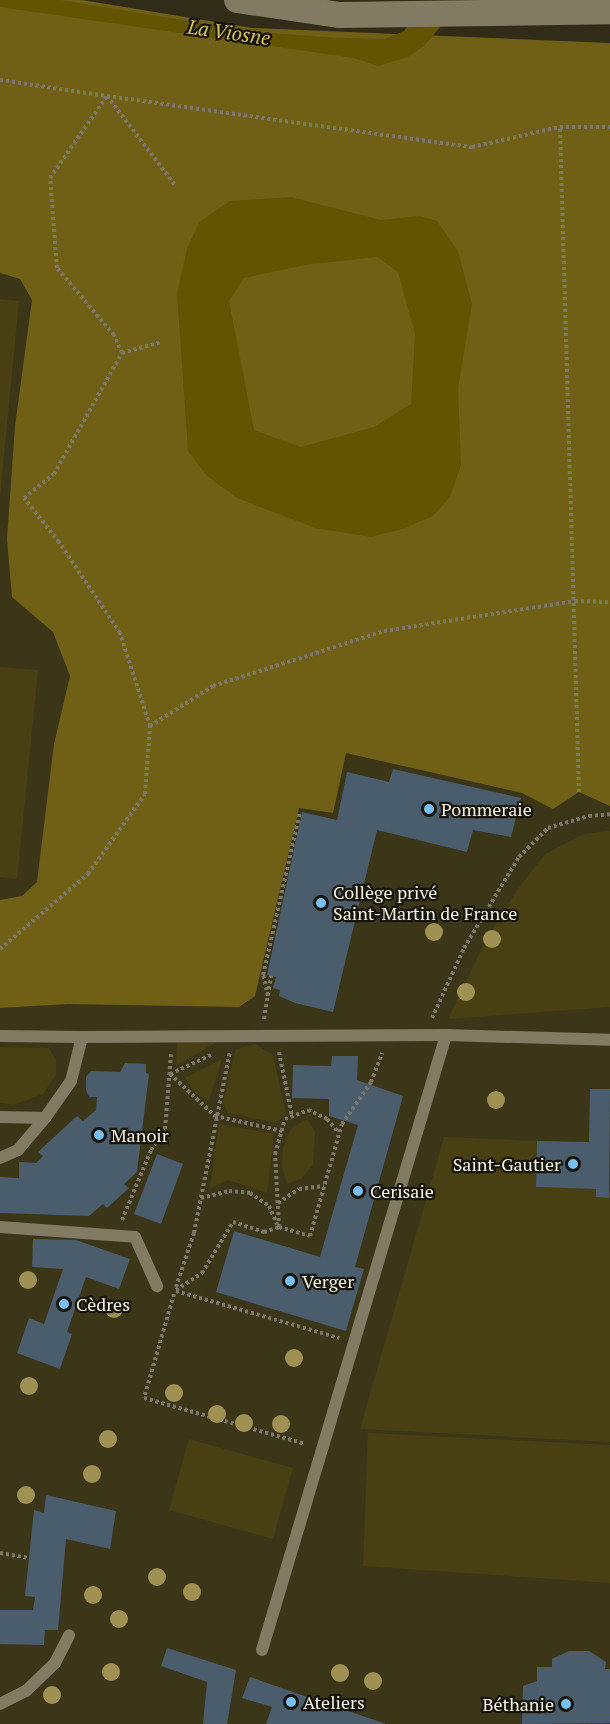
<!DOCTYPE html>
<html>
<head>
<meta charset="utf-8">
<style>
	body { margin:0 }
	#map { position:relative; width:610px; height:1724px; overflow:hidden; background:#312c17; font-family:"PT Serif",serif }
	div>[style] { position:absolute }
	.built>* { inset:0; background:#3c3619 }
	.green>* { inset:0; background:#483f13 }
	.forest>* { inset:0; background:#6f6016 }
	.water>* { inset:0; background:#635401 }
	.building>* { inset:0; background:#495d6d }
	.path>* { height:4px; margin-top:-2px; transform-origin:0; background:repeating-linear-gradient(90deg,#7c7867 0 3px,transparent 0 6px) }
	.lane>* { height:12px; margin:-6px; padding:0 6px; transform-origin:6px; border-radius:6px; background:#817b64 }
	.street>* { height:26px; margin:-13px; padding:0 13px; transform-origin:13px; border-radius:13px; background:#817b64 }
	.trees>* { width:18px; height:18px; margin:-9px; border-radius:50%; background:#9e9151 }
	.dots>* { width:16px; height:16px; translate:-50% -50%; box-sizing:border-box; border:3px solid #16140b; border-radius:50% }
	span { translate:-50% -50%; white-space:nowrap; text-align:center; line-height:1.15; -webkit-text-stroke:4.5px #16140b; paint-order:stroke }
	.poi-label { font-size:18px; color:#f3f1e4 }
	.left { translate:0 -50%; text-align:left }
	.right { translate:-100% -50%; text-align:right }
	.water-label { font-size:20px; color:#d6c05d; font-style:italic }
</style>
</head>
<body>
<div id="map">
	<div class="built">
		<i style="clip-path:polygon(0 35px,610px 67px,610px 1724px,0 1724px)"></i>
	</div>
	<div class="green">
		<i style="clip-path:polygon(0 299px,19px 301px,0 497px)"></i>
		<i style="clip-path:polygon(0 667px,38px 670px,17px 879px,0 877px)"></i>
		<i style="clip-path:polygon(610px 831px,610px 1007px,448px 1019px,487px 938px,517px 890px,545px 854px,584px 834px)"></i>
		<i style="clip-path:polygon(183px 1041px,218px 1041px,176px 1066px,177px 1044px)"></i>
		<i style="clip-path:polygon(255px 1044px,273px 1055px,286px 1114px,276px 1123px,228px 1113px,223px 1102px,236px 1049px)"></i>
		<i style="clip-path:polygon(0 1047px,49px 1048px,56px 1060px,56px 1075px,43px 1094px,14px 1105px,0 1103px)"></i>
		<i style="clip-path:polygon(222px 1059px,209px 1101px,195px 1093px,185px 1078px)"></i>
		<i style="clip-path:polygon(307px 1119px,315px 1131px,313px 1165px,301px 1179px,287px 1184px,282px 1167px,283px 1148px,291px 1128px)"></i>
		<i style="clip-path:polygon(219px 1124px,274px 1134px,267px 1193px,228px 1180px,210px 1188px)"></i>
		<i style="clip-path:polygon(444px 1137px,537px 1141px,536px 1187px,596px 1189px,596px 1197px,608px 1198px,610px 1189px,610px 1442px,360px 1429px)"></i>
		<i style="clip-path:polygon(368px 1433px,610px 1445px,610px 1583px,363px 1566px)"></i>
		<i style="clip-path:polygon(189px 1439px,293px 1468px,273px 1539px,169px 1510px)"></i>
	</div>
	<div class="forest">
		<i style="clip-path:polygon(0 0,82px 0,252px 28px,610px 43px,610px 806px,579px 792px,553px 809px,522px 793px,346px 753px,333px 813px,299px 808px,255px 996px,239px 1007px,68px 1004px,0 1008px,0 900px,22px 896px,37px 882px,54px 744px,70px 676px,53px 632px,12px 597px,7px 539px,15px 426px,32px 300px,20px 279px,0 273px)"></i>
	</div>
	<div class="water">
		<i style="clip-path:polygon(0 0,61px 0,256px 32px,339px 38px,385px 39px,404px 31px,412px 19px,439px 23px,441px 26px,425px 45px,408px 57px,378px 66px,354px 58px,0 7px)"></i>
		<i style="clip-path:polygon(evenodd,291px 197px,381px 220px,419px 216px,437px 221px,458px 251px,472px 304px,458px 389px,461px 465px,450px 497px,433px 516px,403px 529px,371px 537px,315px 528px,237px 498px,207px 476px,188px 451px,177px 293px,187px 249px,199px 222px,230px 201px,291px 197px,377px 257px,398px 272px,415px 334px,411px 404px,374px 427px,301px 447px,254px 430px,229px 301px,244px 278px,305px 265px,377px 257px)"></i>
	</div>
	<div class="building">
		<i style="clip-path:polygon(393px 769px,521px 798px,511px 837px,473px 830px,467px 852px,377px 830px,333px 1012px,295px 1003px,279px 996px,280px 990px,273px 988px,276px 977px,267px 975px,302px 812px,337px 820px,347px 772px,389px 782px)"></i>
		<i style="clip-path:polygon(332px 1056px,358px 1056px,357px 1080px,403px 1096px,355px 1267px,364px 1269px,346px 1331px,216px 1292px,234px 1231px,320px 1257px,358px 1125px,329px 1116px,329px 1099px,292px 1098px,293px 1065px,331px 1066px)"></i>
		<i style="clip-path:polygon(125px 1063px,146px 1064px,146px 1073px,149px 1074px,137px 1172px,124px 1184px,129px 1188px,107px 1208px,103px 1204px,89px 1216px,0 1213px,0 1177px,19px 1178px,19px 1162px,36px 1163px,43px 1156px,38px 1152px,77px 1116px,83px 1121px,96px 1110px,97px 1097px,89px 1097px,86px 1090px,86px 1077px,91px 1071px,120px 1072px)"></i>
		<i style="clip-path:polygon(590px 1089px,610px 1089px,609px 1198px,596px 1197px,596px 1189px,536px 1187px,537px 1141px,589px 1142px)"></i>
		<i style="clip-path:polygon(157px 1154px,183px 1164px,161px 1224px,134px 1214px)"></i>
		<i style="clip-path:polygon(33px 1239px,76px 1240px,130px 1259px,119px 1289px,86px 1277px,67px 1332px,72px 1334px,60px 1369px,17px 1353px,29px 1318px,44px 1324px,63px 1269px,32px 1267px)"></i>
		<i style="clip-path:polygon(46px 1495px,116px 1511px,110px 1549px,66px 1539px,58px 1630px,45px 1630px,44px 1645px,0 1644px,0 1610px,33px 1610px,35px 1597px,25px 1596px,34px 1510px,44px 1513px)"></i>
		<i style="clip-path:polygon(167px 1648px,236px 1670px,227px 1724px,203px 1724px,207px 1682px,161px 1666px)"></i>
		<i style="clip-path:polygon(569px 1651px,589px 1651px,606px 1662px,605px 1669px,610px 1669px,610px 1723px,522px 1724px,523px 1686px,537px 1681px,537px 1667px,552px 1667px,552px 1659px)"></i>
		<i style="clip-path:polygon(250px 1677px,386px 1724px,266px 1724px,272px 1707px,242px 1698px)"></i>
	</div>
	<div class="path">
		<i style="left:0;top:80px;width:108px;rotate:8.5deg"></i>
		<i style="left:107px;top:96px;width:112px;rotate:52.6deg"></i>
		<i style="left:122px;top:353px;width:41px;rotate:-15.8deg"></i>
		<i style="left:150px;top:726px;width:98px;rotate:-107.9deg"></i>
		<i style="left:120px;top:633px;width:110px;rotate:-123.8deg"></i>
		<i style="left:59px;top:542px;width:56px;rotate:-128.5deg"></i>
		<i style="left:24px;top:498px;width:38px;rotate:-39deg"></i>
		<i style="left:54px;top:474px;width:139px;rotate:-60.7deg"></i>
		<i style="left:122px;top:353px;width:20px;rotate:-114deg"></i>
		<i style="left:114px;top:335px;width:88px;rotate:-130.4deg"></i>
		<i style="left:57px;top:268px;width:90px;rotate:-94.4deg"></i>
		<i style="left:50px;top:178px;width:100px;rotate:-55.2deg"></i>
		<i style="left:107px;top:96px;width:369px;rotate:8deg"></i>
		<i style="left:472px;top:147px;width:90px;rotate:-12.8deg"></i>
		<i style="left:579px;top:792px;width:665px;rotate:-91.64deg"></i>
		<i style="left:560px;top:127px;width:50px"></i>
		<i style="left:0;top:949px;width:116px;rotate:-40.4deg"></i>
		<i style="left:88px;top:874px;width:98px;rotate:-54.5deg"></i>
		<i style="left:145px;top:794px;width:68px;rotate:-85.8deg"></i>
		<i style="left:150px;top:726px;width:75px;rotate:-32.4deg"></i>
		<i style="left:213px;top:686px;width:180px;rotate:-17.8deg"></i>
		<i style="left:384px;top:631px;width:193px;rotate:-8.9deg"></i>
		<i style="left:575px;top:601px;width:35px;rotate:2deg"></i>
		<i style="left:268px;top:996px;width:22px;rotate:-103deg"></i>
		<i style="left:263px;top:975px;width:167px;rotate:-77.2deg"></i>
		<i style="left:432px;top:1018px;width:77px;rotate:-65.4deg"></i>
		<i style="left:464px;top:948px;width:106px;rotate:-58.9deg"></i>
		<i style="left:519px;top:857px;width:41px;rotate:-45deg"></i>
		<i style="left:548px;top:828px;width:43px;rotate:-16.3deg"></i>
		<i style="left:589px;top:816px;width:21px;rotate:-5deg"></i>
		<i style="left:264px;top:1019px;width:44px;rotate:-80.8deg"></i>
		<i style="left:279px;top:1052px;width:65px;rotate:78.5deg"></i>
		<i style="left:211px;top:1055px;width:45px;rotate:155.1deg"></i>
		<i style="left:170px;top:1074px;width:62px;rotate:43deg"></i>
		<i style="left:215px;top:1116px;width:69px;rotate:12.6deg"></i>
		<i style="left:201px;top:1198px;width:29px;rotate:-14deg"></i>
		<i style="left:229px;top:1191px;width:21px;rotate:5deg"></i>
		<i style="left:250px;top:1193px;width:23px;rotate:34deg"></i>
		<i style="left:269px;top:1206px;width:20px;rotate:66deg"></i>
		<i style="left:278px;top:1203px;width:25px;rotate:-34deg"></i>
		<i style="left:299px;top:1189px;width:25px;rotate:-7deg"></i>
		<i style="left:122px;top:1220px;width:76px;rotate:-67.5deg"></i>
		<i style="left:151px;top:1150px;width:25px;rotate:-56deg"></i>
		<i style="left:165px;top:1129px;width:75px;rotate:-85.4deg"></i>
		<i style="left:279px;top:1227px;width:73px;rotate:-93.1deg"></i>
		<i style="left:275px;top:1154px;width:36px;rotate:-74deg"></i>
		<i style="left:285px;top:1119px;width:25px;rotate:-21deg"></i>
		<i style="left:308px;top:1110px;width:21px;rotate:25deg"></i>
		<i style="left:327px;top:1119px;width:18px;rotate:49deg"></i>
		<i style="left:176px;top:1287px;width:57px;rotate:-71.6deg"></i>
		<i style="left:194px;top:1233px;width:185px;rotate:-78.8deg"></i>
		<i style="left:176px;top:1290px;width:31px;rotate:-33deg"></i>
		<i style="left:202px;top:1273px;width:60px;rotate:-58.7deg"></i>
		<i style="left:233px;top:1222px;width:33px;rotate:18deg"></i>
		<i style="left:264px;top:1232px;width:16px;rotate:-18deg"></i>
		<i style="left:279px;top:1227px;width:32px;rotate:16deg"></i>
		<i style="left:310px;top:1236px;width:116px;rotate:-74.1deg"></i>
		<i style="left:342px;top:1124px;width:51px;rotate:-55.4deg"></i>
		<i style="left:371px;top:1082px;width:31px;rotate:-69deg"></i>
		<i style="left:176px;top:1291px;width:170px;rotate:16.1deg"></i>
		<i style="left:174px;top:1294px;width:108px;rotate:106.1deg"></i>
		<i style="left:144px;top:1398px;width:167px;rotate:15.9deg"></i>
		<i style="left:0;top:1553px;width:29px;rotate:10deg"></i>
	</div>
	<div class="lane">
		<i style="left:0;top:1036px;width:82px;rotate:0.7deg"></i>
		<i style="left:82px;top:1037px;width:45px;rotate:104deg"></i>
		<i style="left:71px;top:1081px;width:45px;rotate:125.1deg"></i>
		<i style="left:45px;top:1118px;width:42px;rotate:130.2deg"></i>
		<i style="left:18px;top:1150px;width:20px;rotate:156deg"></i>
		<i style="left:82px;top:1037px;width:364px;rotate:-0.3deg"></i>
		<i style="left:446px;top:1035px;width:164px;rotate:1.7deg"></i>
		<i style="left:0;top:1117px;width:45px;rotate:1.3deg"></i>
		<i style="left:0;top:1227px;width:135px;rotate:4.2deg"></i>
		<i style="left:135px;top:1237px;width:54px;rotate:65.8deg"></i>
		<i style="left:262px;top:1650px;width:642px;rotate:-73.34deg"></i>
		<i style="left:0;top:1704px;width:29px;rotate:-27deg"></i>
		<i style="left:26px;top:1691px;width:40px;rotate:-44deg"></i>
		<i style="left:55px;top:1663px;width:31px;rotate:-63deg"></i>
	</div>
	<div class="street">
		<i style="left:237px;top:0;width:104px;rotate:8.3deg"></i>
		<i style="left:340px;top:15px;width:270px;rotate:-0.8deg"></i>
	</div>
	<div class="trees">
		<i style="left:434px;top:932px"></i>
		<i style="left:492px;top:939px"></i>
		<i style="left:466px;top:992px"></i>
		<i style="left:496px;top:1100px"></i>
		<i style="left:28px;top:1280px"></i>
		<i style="left:114px;top:1309px"></i>
		<i style="left:294px;top:1358px"></i>
		<i style="left:29px;top:1386px"></i>
		<i style="left:174px;top:1393px"></i>
		<i style="left:217px;top:1414px"></i>
		<i style="left:244px;top:1423px"></i>
		<i style="left:281px;top:1424px"></i>
		<i style="left:108px;top:1439px"></i>
		<i style="left:92px;top:1474px"></i>
		<i style="left:26px;top:1495px"></i>
		<i style="left:157px;top:1577px"></i>
		<i style="left:192px;top:1592px"></i>
		<i style="left:93px;top:1595px"></i>
		<i style="left:119px;top:1619px"></i>
		<i style="left:111px;top:1672px"></i>
		<i style="left:340px;top:1673px"></i>
		<i style="left:373px;top:1681px"></i>
		<i style="left:52px;top:1695px"></i>
	</div>
	<div class="dots">
		<i style="left:429px;top:809px;background:#76c0f7"></i>
		<i style="left:321px;top:903px;background:#76c0f7"></i>
		<i style="left:99px;top:1135px;background:#76c0f7"></i>
		<i style="left:573px;top:1164px;background:#76c0f7"></i>
		<i style="left:358px;top:1191px;background:#76c0f7"></i>
		<i style="left:290px;top:1281px;background:#76c0f7"></i>
		<i style="left:64px;top:1304px;background:#76c0f7"></i>
		<i style="left:291px;top:1702px;background:#76c0f7"></i>
		<i style="left:566px;top:1704px;background:#76c0f7"></i>
	</div>
	<div class="poi-label">
		<span class="left" style="left:441px;top:809px">Pommeraie</span>
		<span class="left" style="left:333px;top:903px">Collège privé<br>Saint-Martin de France</span>
		<span class="left" style="left:111px;top:1135px">Manoir</span>
		<span class="right" style="left:561px;top:1164px">Saint-Gautier</span>
		<span class="left" style="left:370px;top:1191px">Cerisaie</span>
		<span class="left" style="left:302px;top:1281px">Verger</span>
		<span class="left" style="left:76px;top:1304px">Cèdres</span>
		<span class="left" style="left:303px;top:1702px">Ateliers</span>
		<span class="right" style="left:554px;top:1704px">Béthanie</span>
	</div>
	<div class="water-label">
		<span style="left:229px;top:32px;rotate:8deg">La Viosne</span>
	</div>
</div>
</body>
</html>
